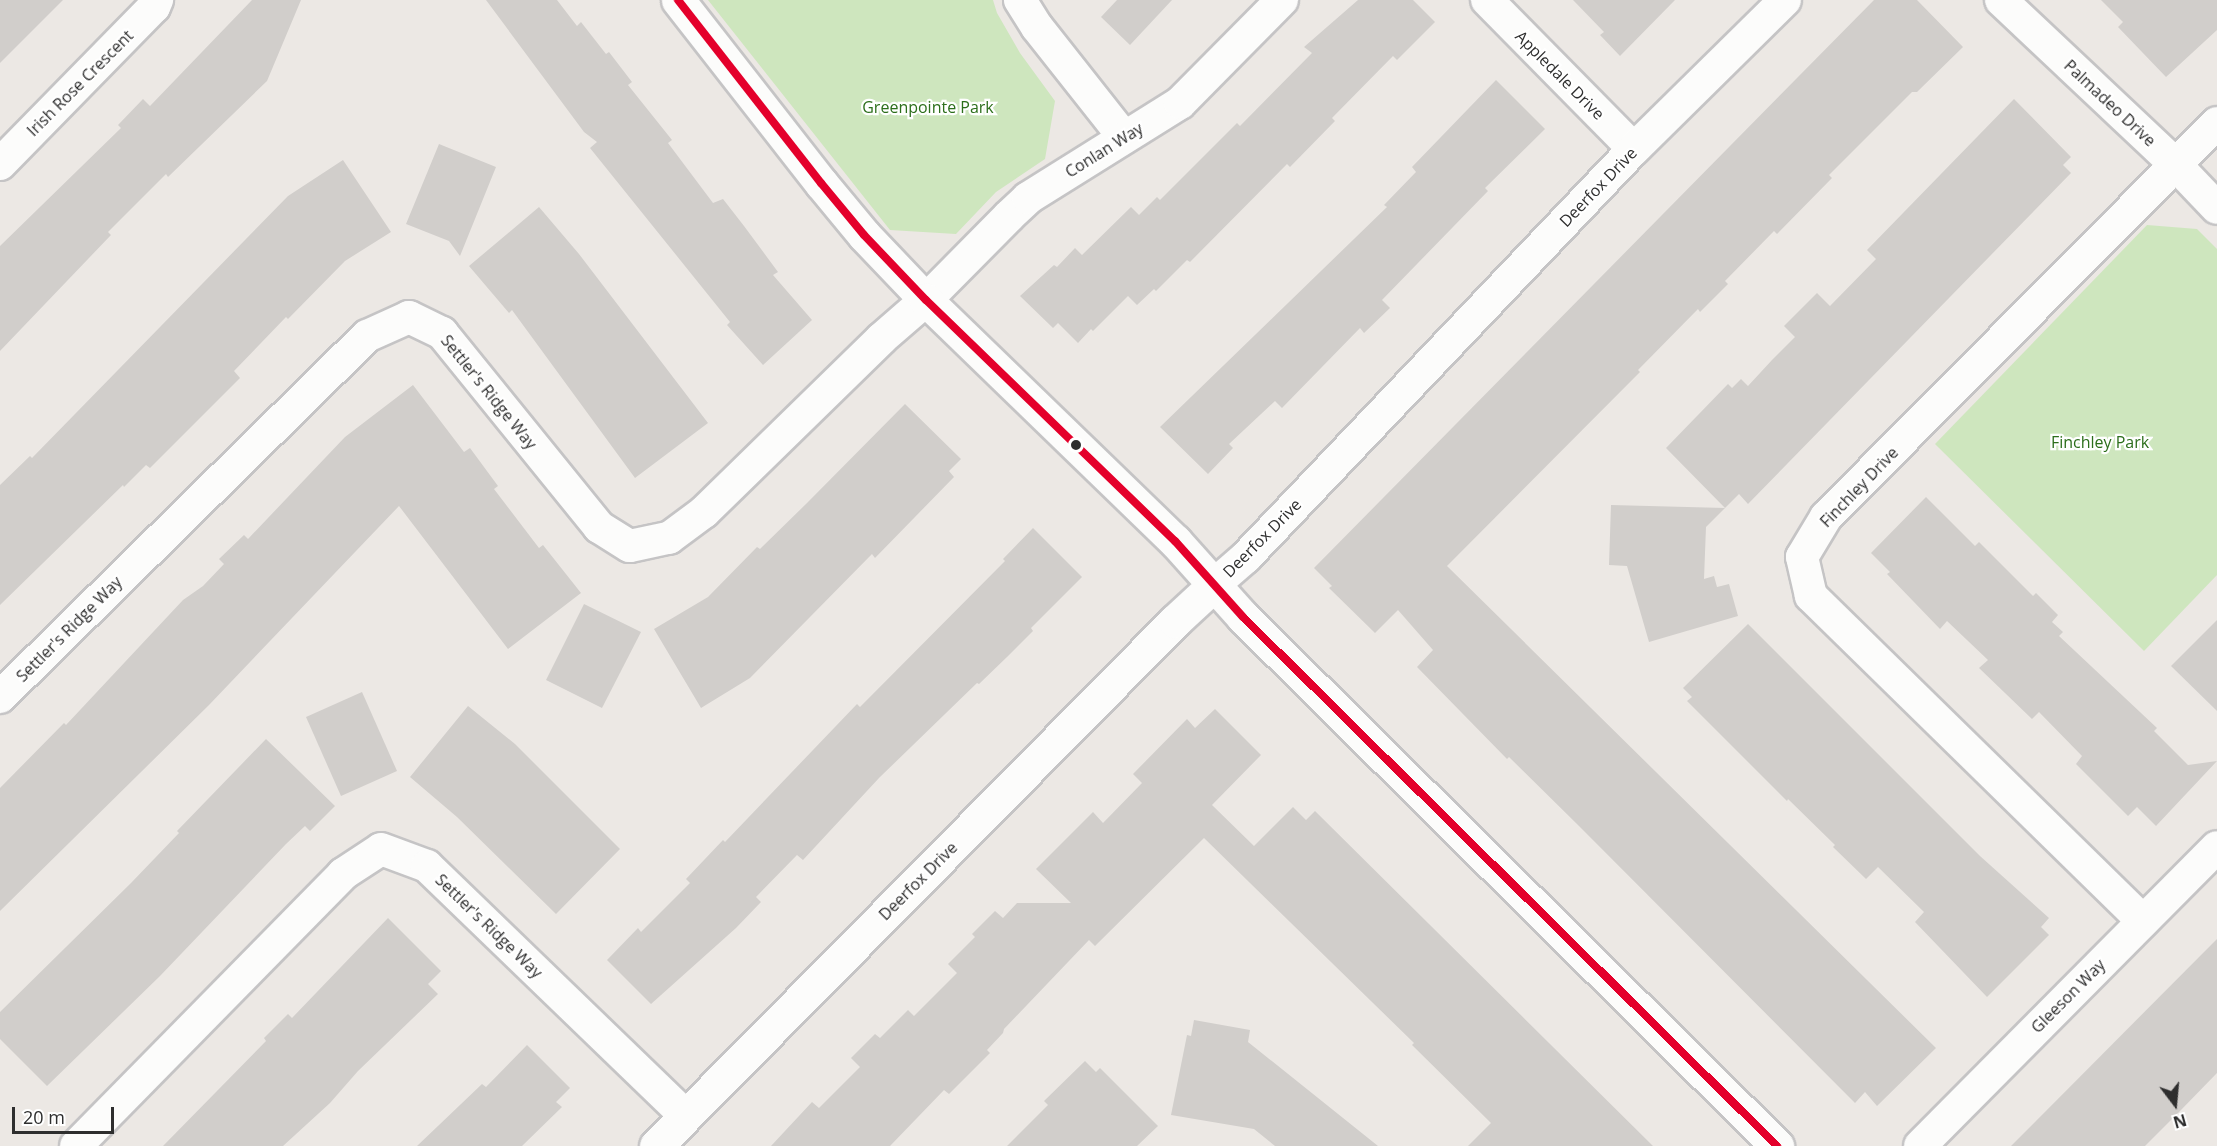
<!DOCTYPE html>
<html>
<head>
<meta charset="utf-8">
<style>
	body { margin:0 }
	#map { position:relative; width:2217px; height:1146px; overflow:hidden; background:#ece8e4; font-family:"Open Sans",sans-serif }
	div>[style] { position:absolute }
	.green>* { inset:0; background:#cee6be }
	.building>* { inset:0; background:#d1cecb }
	.roads { filter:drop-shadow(2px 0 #c5c4c5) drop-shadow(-2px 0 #c5c4c5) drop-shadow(0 2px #c5c4c5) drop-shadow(0 -2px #c5c4c5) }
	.street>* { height:32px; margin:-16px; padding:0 16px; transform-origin:16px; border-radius:16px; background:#fcfcfb }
	.secondary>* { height:33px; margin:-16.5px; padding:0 16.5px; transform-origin:16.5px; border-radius:16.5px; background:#fcfcfb }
	.bus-1>* { height:8px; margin:-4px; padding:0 4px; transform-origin:4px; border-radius:4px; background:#e4002b }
	.dots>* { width:16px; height:16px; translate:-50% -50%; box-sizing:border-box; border:3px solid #fff; border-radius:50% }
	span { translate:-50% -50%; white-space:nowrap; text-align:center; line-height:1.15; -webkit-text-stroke:4.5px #fff; paint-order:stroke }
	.street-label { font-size:16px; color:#2e2e2e }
	.park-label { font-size:16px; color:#2c6e1b }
	.north { position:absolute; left:2145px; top:1074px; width:60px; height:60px; -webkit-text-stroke:4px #fff; paint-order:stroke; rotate:164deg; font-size:16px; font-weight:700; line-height:24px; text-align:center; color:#2e2e2e }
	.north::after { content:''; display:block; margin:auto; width:21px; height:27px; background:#2e2e2e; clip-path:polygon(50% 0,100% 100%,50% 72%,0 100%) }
	.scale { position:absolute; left:12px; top:1107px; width:102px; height:27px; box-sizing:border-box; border:3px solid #2e2e2e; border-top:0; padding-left:8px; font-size:18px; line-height:21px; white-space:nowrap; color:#2e2e2e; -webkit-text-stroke:4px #fff; paint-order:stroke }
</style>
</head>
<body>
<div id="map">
	<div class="green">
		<i style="clip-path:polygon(708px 0,993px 0,997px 13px,1020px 53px,1055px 101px,1045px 159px,996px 192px,956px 234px,890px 230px)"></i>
		<i style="clip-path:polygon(2147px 225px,2197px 229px,2217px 249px,2217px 575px,2144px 651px,1935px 444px)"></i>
	</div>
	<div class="building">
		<i style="clip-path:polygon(0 0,63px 0,0 63px)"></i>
		<i style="clip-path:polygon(252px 0,301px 0,267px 81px,168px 177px,166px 174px,108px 232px,111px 235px,0 351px,0 246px,121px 128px,118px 125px,143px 99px,150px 106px)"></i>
		<i style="clip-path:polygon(486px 0,557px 0,577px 26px,581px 22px,606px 54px,609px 52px,632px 82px,628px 85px,672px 140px,668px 143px,713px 203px,723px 199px,744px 226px,778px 272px,773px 275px,812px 320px,763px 365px,727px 325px,730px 322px,590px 148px,597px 142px,584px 132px)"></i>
		<i style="clip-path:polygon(1117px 0,1172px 0,1130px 45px,1101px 17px)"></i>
		<i style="clip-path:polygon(1358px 0,1413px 0,1435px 22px,1397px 60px,1393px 56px,1332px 118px,1335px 121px,1290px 167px,1287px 164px,1190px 262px,1187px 260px,1156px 291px,1154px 289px,1137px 305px,1128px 296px,1093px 331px,1091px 329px,1078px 343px,1058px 323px,1053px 328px,1020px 296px,1054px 265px,1057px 267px,1075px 248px,1082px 255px,1131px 207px,1139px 215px,1157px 197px,1160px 200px,1237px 123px,1240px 126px,1312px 53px,1304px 47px)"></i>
		<i style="clip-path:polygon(1573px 0,1675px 0,1620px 56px,1600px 35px,1604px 32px)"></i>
		<i style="clip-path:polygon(1874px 0,1917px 0,1963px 47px,1917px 92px,1912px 92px,1829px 175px,1832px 178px,1777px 234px,1774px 231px,1725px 281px,1728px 284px,1700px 312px,1698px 309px,1638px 370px,1640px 372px,1447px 566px,1936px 1048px,1877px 1106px,1865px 1092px,1855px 1103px,1579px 826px,1509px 757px,1507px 759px,1417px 667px,1433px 650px,1398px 610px,1375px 633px,1329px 588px,1332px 586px,1314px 568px)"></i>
		<i style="clip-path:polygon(2101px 0,2217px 0,2217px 30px,2166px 77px,2118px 27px,2123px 22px)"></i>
		<i style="clip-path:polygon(1496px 80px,1545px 129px,1485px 188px,1488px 191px,1382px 300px,1390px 308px,1364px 333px,1360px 328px,1282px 408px,1275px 401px,1229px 444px,1233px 448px,1208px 474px,1160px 427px,1387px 207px,1384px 205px,1416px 172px,1412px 167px)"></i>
		<i style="clip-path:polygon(2014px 99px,2071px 157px,2063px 165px,2071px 173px,1748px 504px,1739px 494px,1706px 527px,1704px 579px,1714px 576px,1717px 587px,1729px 584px,1738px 616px,1649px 642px,1627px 566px,1609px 565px,1611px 505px,1725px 508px,1666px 448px,1728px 384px,1732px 388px,1741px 379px,1748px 386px,1772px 360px,1795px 337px,1784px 326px,1817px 293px,1830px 306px,1876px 259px,1867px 250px)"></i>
		<i style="clip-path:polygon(439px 144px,496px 167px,460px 256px,449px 241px,406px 224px)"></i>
		<i style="clip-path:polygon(343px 160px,391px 232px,345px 261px,288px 319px,286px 317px,234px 371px,240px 378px,150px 468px,146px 465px,124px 487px,123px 485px,0 605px,0 485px,30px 456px,32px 458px,288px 196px)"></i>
		<i style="clip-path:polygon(539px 207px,579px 254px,708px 423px,635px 478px,512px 310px,509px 313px,469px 266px)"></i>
		<i style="clip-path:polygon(413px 385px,464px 452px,470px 448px,498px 486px,494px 489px,539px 548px,543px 545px,581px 593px,508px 649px,399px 506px,209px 705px,0 911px,0 788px,64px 723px,66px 725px,183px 600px,203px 586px,224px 564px,219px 559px,244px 535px,248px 539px,345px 437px)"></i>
		<i style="clip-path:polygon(905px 404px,961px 459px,949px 471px,954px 477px,875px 558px,872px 554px,750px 678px,701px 708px,654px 629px,708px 597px,757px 547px,760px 549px,807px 503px)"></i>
		<i style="clip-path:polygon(1926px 497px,1975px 546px,1979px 542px,2033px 596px,2036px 593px,2058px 615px,2052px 622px,2063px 632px,2059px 636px,2157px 728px,2154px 731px,2188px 765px,2217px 761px,2156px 826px,2137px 807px,2128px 816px,2076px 764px,2082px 756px,2039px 712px,2032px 719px,1979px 668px,1988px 660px,1947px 621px,1940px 629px,1887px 574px,1890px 572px,1871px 553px)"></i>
		<i style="clip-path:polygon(1033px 528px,1082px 577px,1031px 628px,1033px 631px,1007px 657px,979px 684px,977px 683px,879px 778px,803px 860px,797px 855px,756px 897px,761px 902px,736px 928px,651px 1004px,607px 960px,638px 928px,641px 932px,690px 883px,686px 879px,723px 840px,725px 842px,857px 704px,860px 707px,1005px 561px,1003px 559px)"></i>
		<i style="clip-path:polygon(584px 604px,641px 632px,602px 708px,546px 680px)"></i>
		<i style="clip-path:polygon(2217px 620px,2217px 711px,2171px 666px)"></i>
		<i style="clip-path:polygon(1748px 624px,1980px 856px,2049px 918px,2041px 927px,2049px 935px,1987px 997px,1915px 922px,1924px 912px,1878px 867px,1866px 879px,1833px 847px,1835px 845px,1788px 799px,1787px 801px,1687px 701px,1692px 697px,1683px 688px)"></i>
		<i style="clip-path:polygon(362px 692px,397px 771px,341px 796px,306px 717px)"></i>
		<i style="clip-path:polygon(468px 706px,515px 744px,620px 849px,556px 914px,457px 817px,410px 777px)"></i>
		<i style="clip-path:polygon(1215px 709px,1261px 755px,1212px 805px,1254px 846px,1293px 807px,1306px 820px,1315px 811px,1653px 1146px,1468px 1146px,1491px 1123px,1412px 1045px,1414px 1043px,1204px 838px,1095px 946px,1089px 940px,1004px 1029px,1003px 1033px,987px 1050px,990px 1053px,949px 1094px,944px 1090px,890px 1146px,771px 1146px,812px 1102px,819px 1108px,860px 1067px,851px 1058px,875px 1034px,880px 1038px,908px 1010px,914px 1016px,957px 973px,948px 964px,975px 937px,972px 934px,995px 911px,1003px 918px,1017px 903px,1071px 903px,1036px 869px,1093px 812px,1103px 823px,1142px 783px,1133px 774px,1187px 719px,1195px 728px)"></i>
		<i style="clip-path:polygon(266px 739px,335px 806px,310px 831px,305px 826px,286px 844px,160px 976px,47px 1086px,0 1039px,0 1012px,131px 883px,179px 833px,177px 831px)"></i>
		<i style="clip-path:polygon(388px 918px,441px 971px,428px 984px,438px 994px,358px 1071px,330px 1103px,283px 1146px,163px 1146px,266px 1041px,264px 1038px,288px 1014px,292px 1018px)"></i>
		<i style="clip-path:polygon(2217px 939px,2217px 1073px,2180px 1111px,2145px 1146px,2011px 1146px)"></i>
		<i style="clip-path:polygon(1194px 1020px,1250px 1030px,1248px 1042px,1378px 1146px,1275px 1146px,1254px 1129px,1171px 1115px,1187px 1035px,1191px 1036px)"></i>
		<i style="clip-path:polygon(527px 1045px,570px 1088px,556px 1102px,562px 1107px,522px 1146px,417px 1146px,482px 1084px,486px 1087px)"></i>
		<i style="clip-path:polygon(1085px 1061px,1096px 1072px,1100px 1068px,1158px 1126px,1137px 1146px,1007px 1146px,1048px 1105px,1044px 1101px)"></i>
	</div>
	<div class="roads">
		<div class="street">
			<i style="left:1020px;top:0;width:32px;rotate:58deg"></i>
			<i style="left:1037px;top:27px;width:140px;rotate:51.7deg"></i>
			<i style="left:1487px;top:0;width:209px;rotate:45.4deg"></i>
			<i style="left:2001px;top:0;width:241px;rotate:43.3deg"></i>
			<i style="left:2176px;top:165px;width:59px;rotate:46.4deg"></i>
			<i style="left:0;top:164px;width:220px;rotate:-45.6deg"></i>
			<i style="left:154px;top:7px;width:8px;rotate:-67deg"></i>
			<i style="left:1215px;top:584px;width:40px;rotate:-41deg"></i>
			<i style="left:1245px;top:558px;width:564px;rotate:-46.44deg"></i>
			<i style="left:1634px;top:149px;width:212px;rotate:-44.6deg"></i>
			<i style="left:0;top:697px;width:515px;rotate:-44.53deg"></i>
			<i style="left:367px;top:336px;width:46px;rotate:-24.3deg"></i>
			<i style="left:409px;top:317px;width:37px;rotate:26deg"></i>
			<i style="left:442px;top:333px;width:250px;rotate:51deg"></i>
			<i style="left:599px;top:527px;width:36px;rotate:32deg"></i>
			<i style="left:630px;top:546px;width:40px;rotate:-12deg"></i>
			<i style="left:669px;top:538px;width:44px;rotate:-36.6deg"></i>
			<i style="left:704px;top:512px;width:248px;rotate:-44.3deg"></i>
			<i style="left:881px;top:339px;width:60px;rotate:-40.9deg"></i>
			<i style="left:926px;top:300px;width:118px;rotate:-45.3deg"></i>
			<i style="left:1009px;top:216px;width:26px;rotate:-43deg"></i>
			<i style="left:1028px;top:198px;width:179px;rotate:-32deg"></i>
			<i style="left:1180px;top:103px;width:145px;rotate:-45.3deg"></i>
			<i style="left:2143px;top:921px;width:465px;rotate:-135.6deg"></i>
			<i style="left:1811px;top:596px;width:40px;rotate:-103deg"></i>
			<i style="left:1802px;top:557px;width:47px;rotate:-59deg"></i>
			<i style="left:1826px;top:517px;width:555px;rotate:-45.22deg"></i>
			<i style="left:76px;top:1146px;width:381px;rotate:-45.5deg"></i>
			<i style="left:343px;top:874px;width:45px;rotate:-33.3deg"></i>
			<i style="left:381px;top:849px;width:49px;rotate:20.3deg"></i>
			<i style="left:427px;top:866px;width:360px;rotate:44deg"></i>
			<i style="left:1920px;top:1146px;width:421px;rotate:-45.2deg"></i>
		</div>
		<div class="secondary">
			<i style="left:678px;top:0;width:232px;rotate:52deg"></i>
			<i style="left:821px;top:183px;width:67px;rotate:50.4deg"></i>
			<i style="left:864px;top:235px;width:90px;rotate:46.4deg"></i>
			<i style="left:926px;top:300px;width:347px;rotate:44.1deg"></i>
			<i style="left:1175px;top:541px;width:102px;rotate:48.2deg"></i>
			<i style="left:1243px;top:617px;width:752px;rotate:44.73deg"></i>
			<i style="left:656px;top:1146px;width:738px;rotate:-45.33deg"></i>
			<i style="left:1175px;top:621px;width:54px;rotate:-42.8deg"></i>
		</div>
	</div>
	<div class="bus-1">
		<i style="left:678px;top:0;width:232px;rotate:52deg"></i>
		<i style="left:821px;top:183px;width:67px;rotate:50.4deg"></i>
		<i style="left:864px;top:235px;width:90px;rotate:46.4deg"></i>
		<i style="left:926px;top:300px;width:347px;rotate:44.1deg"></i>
		<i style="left:1175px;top:541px;width:102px;rotate:48.2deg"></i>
		<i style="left:1243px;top:617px;width:752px;rotate:44.73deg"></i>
	</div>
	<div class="dots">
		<i style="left:1076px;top:445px;background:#2e2e2e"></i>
	</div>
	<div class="street-label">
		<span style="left:1560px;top:75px;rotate:45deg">Appledale Drive</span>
		<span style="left:80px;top:83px;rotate:-45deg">Irish Rose Crescent</span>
		<span style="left:2110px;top:103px;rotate:43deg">Palmadeo Drive</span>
		<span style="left:1104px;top:150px;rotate:-32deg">Conlan Way</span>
		<span style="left:1598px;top:187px;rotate:-46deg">Deerfox Drive</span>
		<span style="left:489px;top:392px;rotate:51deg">Settler's Ridge Way</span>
		<span style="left:1859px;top:487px;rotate:-46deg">Finchley Drive</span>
		<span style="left:1262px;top:538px;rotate:-45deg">Deerfox Drive</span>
		<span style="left:69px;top:629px;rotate:-45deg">Settler's Ridge Way</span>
		<span style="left:918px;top:881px;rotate:-45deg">Deerfox Drive</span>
		<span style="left:489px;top:926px;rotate:44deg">Settler's Ridge Way</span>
		<span style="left:2068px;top:996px;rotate:-45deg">Gleeson Way</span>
	</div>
	<div class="park-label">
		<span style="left:928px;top:107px">Greenpointe Park</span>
		<span style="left:2100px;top:442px">Finchley Park</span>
	</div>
	<div class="north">N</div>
	<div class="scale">20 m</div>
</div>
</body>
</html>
